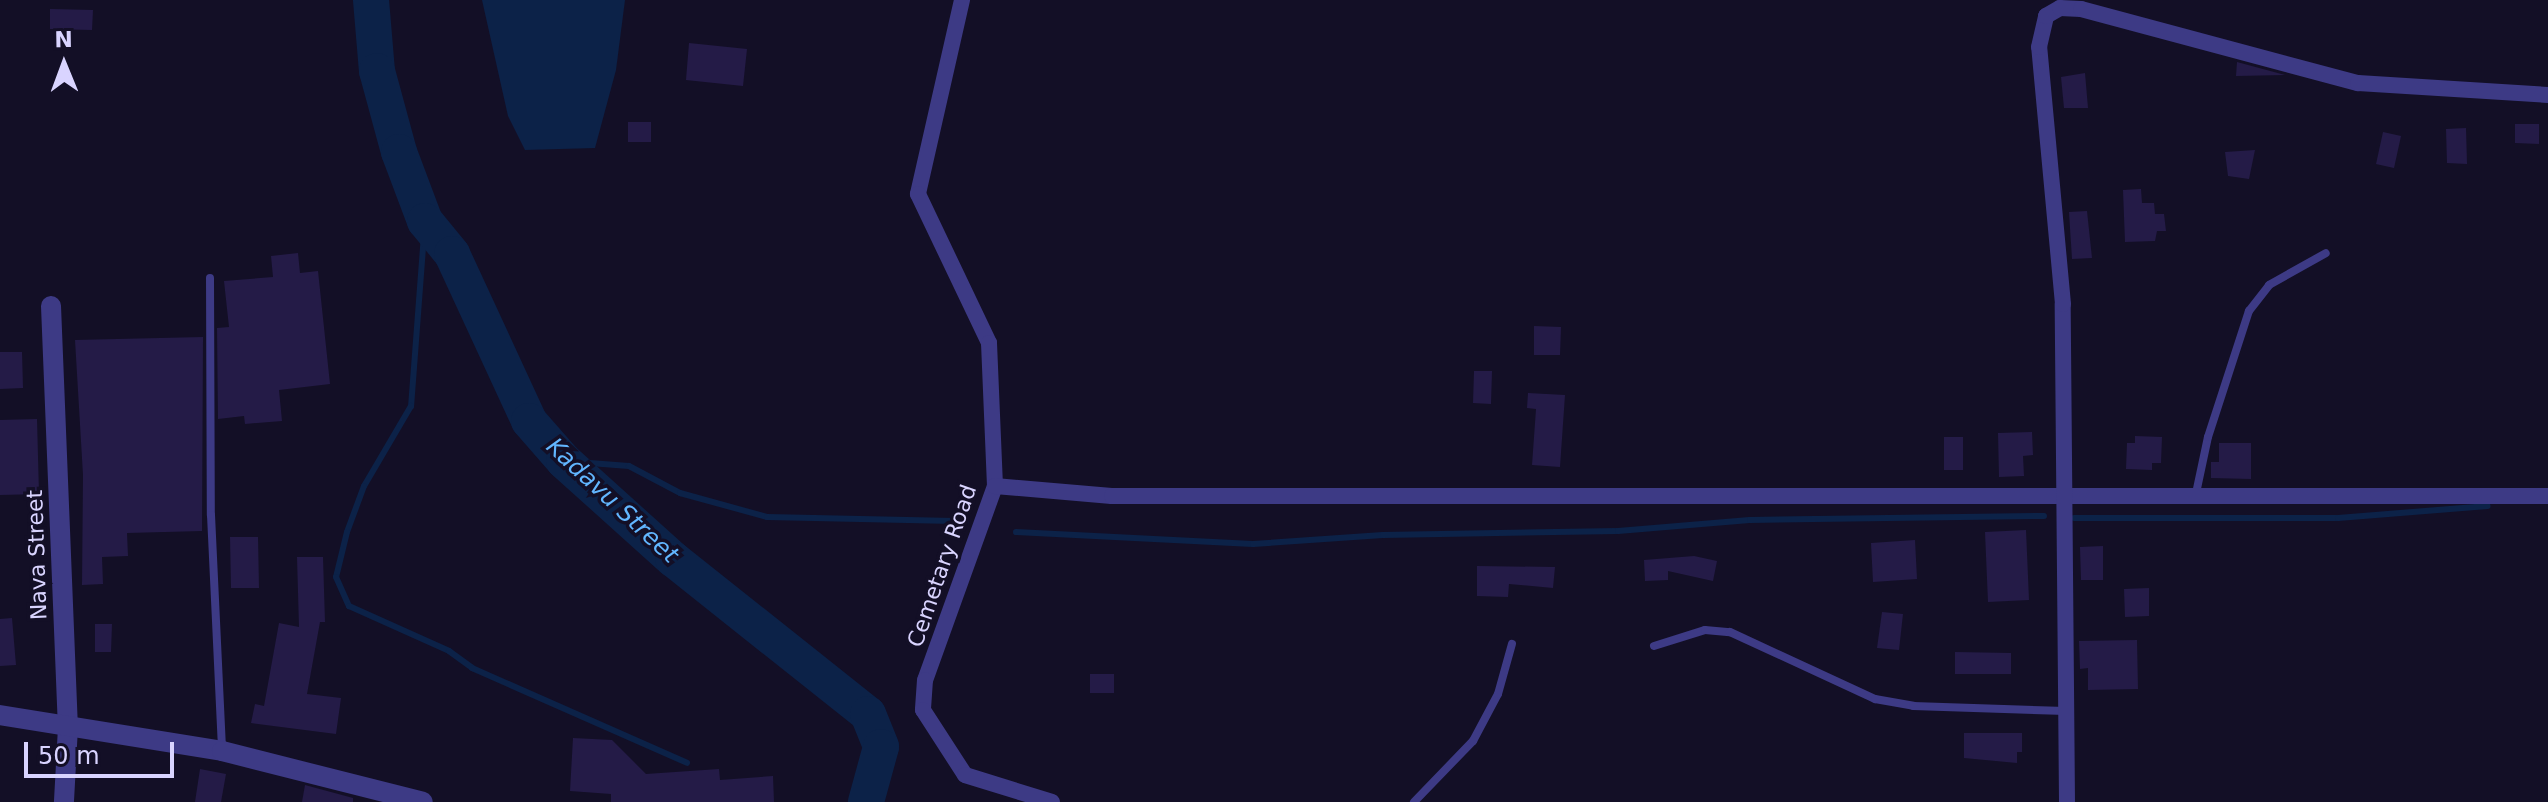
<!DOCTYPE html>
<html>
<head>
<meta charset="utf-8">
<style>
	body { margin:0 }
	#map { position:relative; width:2548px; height:802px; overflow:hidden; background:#130f26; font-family:"DejaVu Sans",sans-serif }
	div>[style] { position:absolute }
	.water>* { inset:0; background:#0c2248 }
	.stream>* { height:6px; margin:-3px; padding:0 3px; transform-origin:3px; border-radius:3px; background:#0c2248 }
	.river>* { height:36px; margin:-18px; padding:0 18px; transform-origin:18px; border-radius:18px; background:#0c2248 }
	.building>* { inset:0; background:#241b47 }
	.service>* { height:8px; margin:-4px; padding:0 4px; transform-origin:4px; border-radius:4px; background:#3d3a85 }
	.minor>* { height:16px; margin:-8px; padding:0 8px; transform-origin:8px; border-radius:8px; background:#3d3a85 }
	.tertiary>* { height:20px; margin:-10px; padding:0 10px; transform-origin:10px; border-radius:10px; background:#3d3a85 }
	span { translate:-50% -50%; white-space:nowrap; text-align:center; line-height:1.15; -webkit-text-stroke:7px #130f26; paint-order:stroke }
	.street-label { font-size:22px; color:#d9d4ff }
	.water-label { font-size:24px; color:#62b6ff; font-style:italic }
	.north { position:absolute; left:24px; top:24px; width:80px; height:80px; -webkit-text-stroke:6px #130f26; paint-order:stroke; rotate:359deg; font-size:22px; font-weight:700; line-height:32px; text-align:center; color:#d9d4ff }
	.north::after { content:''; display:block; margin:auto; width:28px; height:36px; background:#d9d4ff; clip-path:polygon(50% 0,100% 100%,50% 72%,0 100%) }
	.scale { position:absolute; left:24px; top:742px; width:150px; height:36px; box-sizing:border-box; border:4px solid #d9d4ff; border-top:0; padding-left:10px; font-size:24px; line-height:28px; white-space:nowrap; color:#d9d4ff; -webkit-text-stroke:6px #130f26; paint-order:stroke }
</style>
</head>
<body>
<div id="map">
	<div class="water">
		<i style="clip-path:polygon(482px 0,625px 0,616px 70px,595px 148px,525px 150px,508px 116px)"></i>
	</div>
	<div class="stream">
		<i style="left:425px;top:221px;width:186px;rotate:94.3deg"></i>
		<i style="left:411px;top:406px;width:93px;rotate:120.4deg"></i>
		<i style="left:364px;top:486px;width:49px;rotate:110.3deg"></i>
		<i style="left:347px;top:532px;width:46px;rotate:103.7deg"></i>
		<i style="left:336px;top:577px;width:32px;rotate:66deg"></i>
		<i style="left:349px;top:606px;width:110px;rotate:24.2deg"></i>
		<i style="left:449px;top:651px;width:29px;rotate:36deg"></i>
		<i style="left:472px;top:668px;width:235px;rotate:23.8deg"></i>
		<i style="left:564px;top:461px;width:65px;rotate:4.4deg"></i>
		<i style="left:629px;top:466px;width:58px;rotate:27.9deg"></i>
		<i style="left:680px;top:493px;width:90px;rotate:15.4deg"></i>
		<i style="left:767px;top:517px;width:199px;rotate:1.2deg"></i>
		<i style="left:2074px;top:518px;width:264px"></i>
		<i style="left:2338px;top:518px;width:150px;rotate:-4.6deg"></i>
		<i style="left:1016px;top:532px;width:237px;rotate:2.9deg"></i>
		<i style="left:1253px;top:544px;width:130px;rotate:-4deg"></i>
		<i style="left:1383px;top:535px;width:235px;rotate:-1deg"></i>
		<i style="left:1618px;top:531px;width:132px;rotate:-4.8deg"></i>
		<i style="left:1750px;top:520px;width:294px;rotate:-0.8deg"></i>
	</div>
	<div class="river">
		<i style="left:371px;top:0;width:71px;rotate:85.2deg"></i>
		<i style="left:377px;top:71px;width:84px;rotate:74.8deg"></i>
		<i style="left:399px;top:152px;width:74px;rotate:69.4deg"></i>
		<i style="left:425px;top:221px;width:43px;rotate:50.7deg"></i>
		<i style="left:452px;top:254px;width:184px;rotate:65.2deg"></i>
		<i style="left:529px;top:421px;width:53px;rotate:48.8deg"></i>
		<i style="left:564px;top:461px;width:147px;rotate:42deg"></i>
		<i style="left:673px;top:559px;width:249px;rotate:38.5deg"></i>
		<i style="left:868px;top:714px;width:35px;rotate:68deg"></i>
		<i style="left:881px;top:747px;width:57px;rotate:105.3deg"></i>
	</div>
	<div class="building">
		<i style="clip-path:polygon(50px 9px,93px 10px,92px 30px,50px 29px)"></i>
		<i style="clip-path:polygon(689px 43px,747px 49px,743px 86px,686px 80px)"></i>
		<i style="clip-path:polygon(2237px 62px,2285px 75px,2236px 76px)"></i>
		<i style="clip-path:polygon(2085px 73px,2088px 108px,2064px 108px,2061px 77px)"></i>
		<i style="clip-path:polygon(628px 122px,651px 122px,651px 142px,628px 142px)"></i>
		<i style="clip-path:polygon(2515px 124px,2539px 124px,2539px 144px,2515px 143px)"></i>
		<i style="clip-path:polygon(2466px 128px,2467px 164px,2447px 163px,2446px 129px)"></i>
		<i style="clip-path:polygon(2383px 132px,2401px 136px,2394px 168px,2376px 164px)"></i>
		<i style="clip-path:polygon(2255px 150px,2249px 179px,2228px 176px,2225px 152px)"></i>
		<i style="clip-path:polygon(2141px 189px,2142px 203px,2154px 203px,2155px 214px,2164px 214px,2166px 231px,2157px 231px,2155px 241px,2125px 242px,2123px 190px)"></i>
		<i style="clip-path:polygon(2087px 211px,2092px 258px,2072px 259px,2069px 212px)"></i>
		<i style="clip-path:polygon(298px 253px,300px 273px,318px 271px,330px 384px,279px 390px,282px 421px,245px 424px,244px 416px,218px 419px,217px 328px,229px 327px,224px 281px,273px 277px,271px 256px)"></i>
		<i style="clip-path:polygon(1534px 326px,1561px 327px,1560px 355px,1534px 355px)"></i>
		<i style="clip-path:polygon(203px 337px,202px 531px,127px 533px,128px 556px,102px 557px,103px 584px,82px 585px,83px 475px,75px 340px)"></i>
		<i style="clip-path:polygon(0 352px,22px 352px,23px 388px,0 389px)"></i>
		<i style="clip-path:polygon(1474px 371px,1492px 371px,1491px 404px,1473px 403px)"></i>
		<i style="clip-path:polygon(1528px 393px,1565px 395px,1560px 467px,1532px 465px,1536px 409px,1527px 408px)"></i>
		<i style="clip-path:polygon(37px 419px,39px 494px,0 495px,0 420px)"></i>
		<i style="clip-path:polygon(2032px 432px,2033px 455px,2023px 456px,2024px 476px,1999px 477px,1998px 433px)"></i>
		<i style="clip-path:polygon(2135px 436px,2162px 437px,2161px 463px,2152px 463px,2152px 470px,2126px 469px,2127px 443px,2135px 443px)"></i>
		<i style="clip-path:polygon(1944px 437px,1963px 437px,1963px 470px,1944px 470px)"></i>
		<i style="clip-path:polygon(2219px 443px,2251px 443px,2251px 479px,2211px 478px,2211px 462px,2219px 462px)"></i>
		<i style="clip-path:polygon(2026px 530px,2029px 600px,1988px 602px,1985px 532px)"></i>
		<i style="clip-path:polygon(230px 537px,258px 537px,259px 588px,231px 588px)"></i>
		<i style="clip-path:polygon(1915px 540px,1917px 579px,1873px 582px,1871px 543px)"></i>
		<i style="clip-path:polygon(2103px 546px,2103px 580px,2081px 580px,2080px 547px)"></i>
		<i style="clip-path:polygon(1694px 556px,1717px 561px,1713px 581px,1668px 571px,1668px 580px,1645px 581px,1644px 560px)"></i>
		<i style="clip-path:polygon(297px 557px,323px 557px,325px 622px,320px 622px,307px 694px,341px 698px,336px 734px,251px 723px,255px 704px,264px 706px,279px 623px,299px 627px)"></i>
		<i style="clip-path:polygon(1477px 566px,1555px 567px,1553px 588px,1509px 584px,1508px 597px,1477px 596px)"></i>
		<i style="clip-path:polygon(2149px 588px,2149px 616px,2125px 617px,2124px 589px)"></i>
		<i style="clip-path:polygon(1882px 612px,1903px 614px,1899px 650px,1877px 648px)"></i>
		<i style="clip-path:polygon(12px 618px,16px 665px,0 666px,0 619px)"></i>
		<i style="clip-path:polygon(95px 624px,112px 624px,111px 652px,95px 652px)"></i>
		<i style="clip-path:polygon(2137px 640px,2138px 689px,2088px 690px,2088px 668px,2080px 669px,2079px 641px)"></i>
		<i style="clip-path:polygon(1955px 652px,2011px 653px,2011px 674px,1955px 674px)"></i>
		<i style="clip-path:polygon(1090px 674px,1114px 674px,1114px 693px,1090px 693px)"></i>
		<i style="clip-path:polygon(1964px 733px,2022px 733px,2022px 752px,2017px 752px,2017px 763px,1964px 758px)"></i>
		<i style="clip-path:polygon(573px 738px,612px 740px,646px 774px,719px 769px,720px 780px,773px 776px,774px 802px,611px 802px,611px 794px,570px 791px)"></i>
		<i style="clip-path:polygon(200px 769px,226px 774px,221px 802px,195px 802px)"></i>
		<i style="clip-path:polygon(305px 785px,353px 798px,353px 802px,302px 802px)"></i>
	</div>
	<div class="service">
		<i style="left:210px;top:278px;width:237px;rotate:89.8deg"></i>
		<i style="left:211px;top:515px;width:234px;rotate:87.3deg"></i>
		<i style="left:2195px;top:498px;width:62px;rotate:-78deg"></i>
		<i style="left:2208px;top:437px;width:133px;rotate:-72deg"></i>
		<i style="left:2249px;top:311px;width:33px;rotate:-52deg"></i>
		<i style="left:2269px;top:285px;width:65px;rotate:-29.3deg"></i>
		<i style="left:1654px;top:646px;width:53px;rotate:-17.4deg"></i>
		<i style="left:1705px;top:630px;width:25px;rotate:5deg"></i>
		<i style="left:1730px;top:632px;width:160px;rotate:24.8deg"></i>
		<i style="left:1875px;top:699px;width:39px;rotate:10deg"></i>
		<i style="left:1913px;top:706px;width:153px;rotate:1.9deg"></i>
		<i style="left:1414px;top:802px;width:85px;rotate:-46deg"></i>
		<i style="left:1473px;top:741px;width:53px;rotate:-62deg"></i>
		<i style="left:1498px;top:694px;width:52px;rotate:-74.4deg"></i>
	</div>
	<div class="minor">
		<i style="left:962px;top:0;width:199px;rotate:102.8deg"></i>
		<i style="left:918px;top:194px;width:165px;rotate:64.5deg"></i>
		<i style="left:989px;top:343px;width:143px;rotate:87.6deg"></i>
		<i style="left:995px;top:486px;width:206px;rotate:109.8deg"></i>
		<i style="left:925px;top:680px;width:30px;rotate:94deg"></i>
		<i style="left:923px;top:710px;width:77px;rotate:57.1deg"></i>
		<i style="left:965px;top:775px;width:91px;rotate:17.2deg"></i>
		<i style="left:995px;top:486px;width:117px;rotate:4.9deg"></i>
		<i style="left:1112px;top:496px;width:1436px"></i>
		<i style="left:2067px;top:802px;width:498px;rotate:-90.5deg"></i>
		<i style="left:2063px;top:304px;width:258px;rotate:-95.3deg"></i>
		<i style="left:2039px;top:47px;width:32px;rotate:-77deg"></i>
		<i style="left:2046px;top:16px;width:16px;rotate:-30deg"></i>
		<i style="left:2060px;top:8px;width:21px;rotate:3deg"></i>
		<i style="left:2081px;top:9px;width:287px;rotate:15deg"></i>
		<i style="left:2358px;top:83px;width:190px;rotate:3.6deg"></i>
	</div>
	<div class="tertiary">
		<i style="left:51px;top:306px;width:421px;rotate:87.7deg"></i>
		<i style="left:68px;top:727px;width:75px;rotate:93.1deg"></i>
		<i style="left:0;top:715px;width:225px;rotate:9.2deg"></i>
		<i style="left:222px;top:751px;width:207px;rotate:14.2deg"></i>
	</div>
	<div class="street-label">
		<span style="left:37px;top:555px;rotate:-92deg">Nava Street</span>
		<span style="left:942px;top:566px;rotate:-71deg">Cemetary Road</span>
	</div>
	<div class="water-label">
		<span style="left:612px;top:501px;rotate:43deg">Kadavu Street</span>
	</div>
	<div class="north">N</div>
	<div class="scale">50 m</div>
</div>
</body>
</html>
